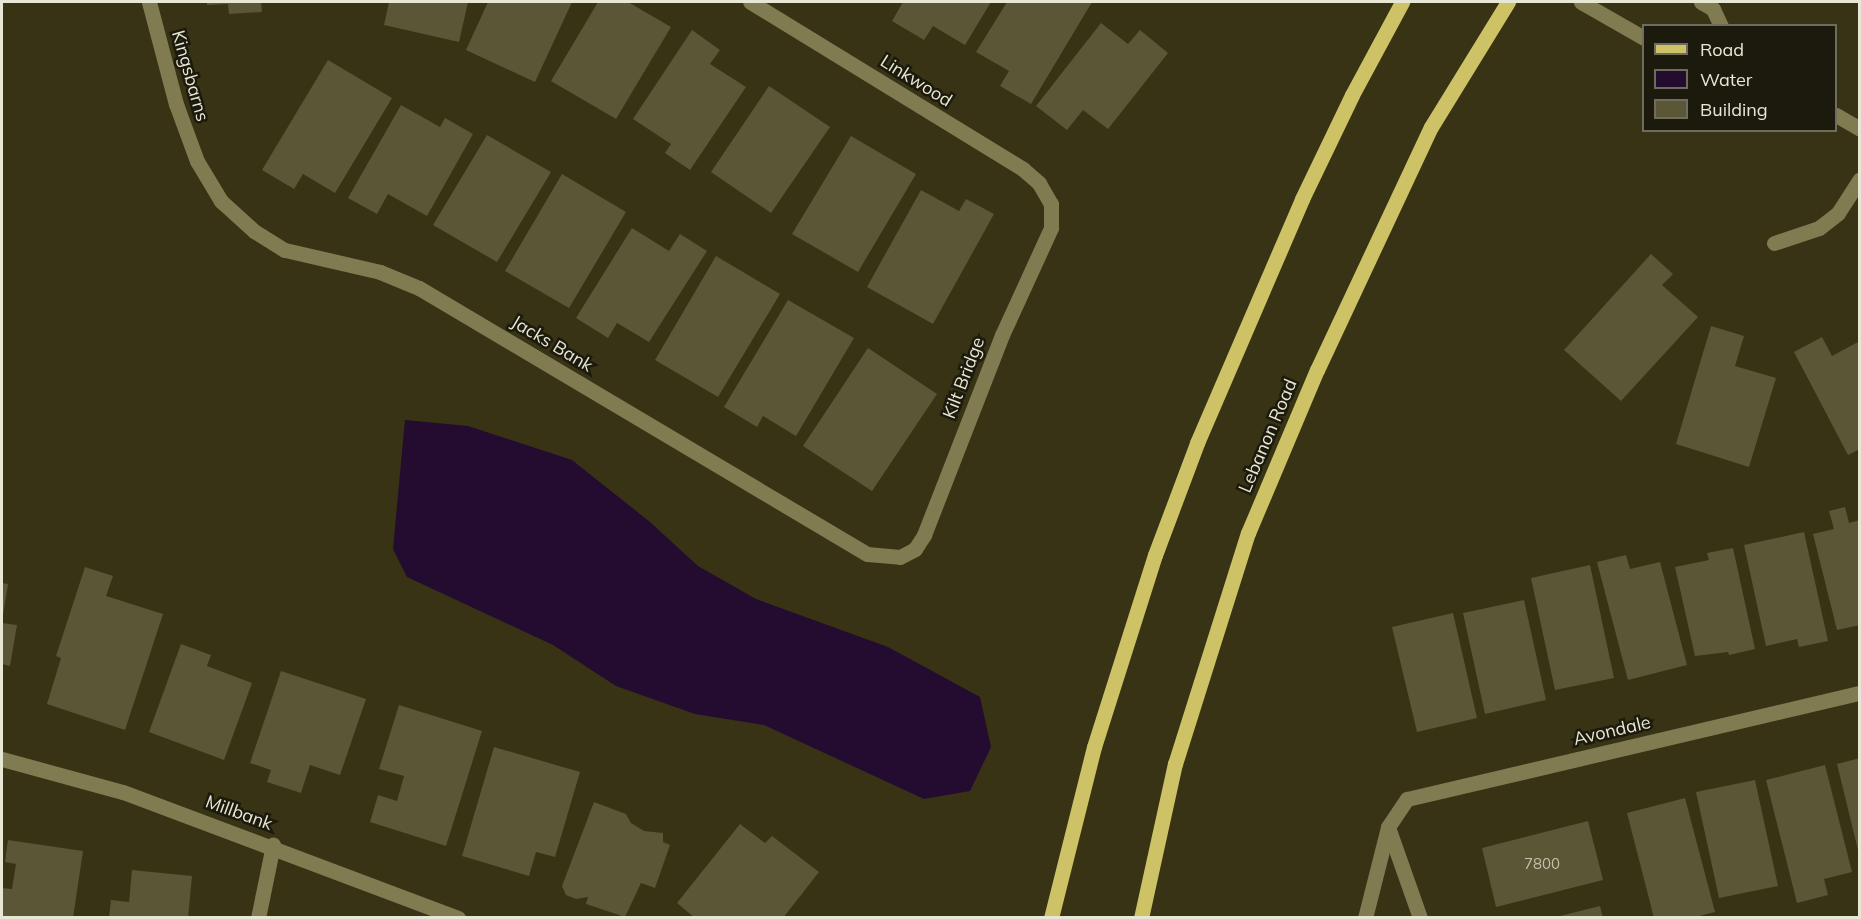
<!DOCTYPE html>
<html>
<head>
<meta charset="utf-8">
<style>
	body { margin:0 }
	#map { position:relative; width:1861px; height:919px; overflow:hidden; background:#373314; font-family:Mulish,sans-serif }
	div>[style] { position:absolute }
	.water>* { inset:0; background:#240b30 }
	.building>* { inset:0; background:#5a5636 }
	.minor>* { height:15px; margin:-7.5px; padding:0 7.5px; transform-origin:7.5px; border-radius:7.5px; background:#807b50 }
	.major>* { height:15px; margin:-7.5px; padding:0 7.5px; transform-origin:7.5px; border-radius:7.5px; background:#cec267 }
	span { translate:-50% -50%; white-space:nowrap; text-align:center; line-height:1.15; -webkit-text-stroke:5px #1c1a0d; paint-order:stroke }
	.number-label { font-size:15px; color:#c4c2ac }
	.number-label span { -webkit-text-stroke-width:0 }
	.street-label { font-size:18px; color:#e8e6d4 }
	.frame { position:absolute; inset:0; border:3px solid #e8e6d4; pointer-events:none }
	.legend { position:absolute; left:1642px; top:24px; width:195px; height:108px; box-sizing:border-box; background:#1c1a0d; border:2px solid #6e6c5d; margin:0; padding:8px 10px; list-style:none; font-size:18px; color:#e8e6d4 }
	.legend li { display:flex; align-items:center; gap:12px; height:30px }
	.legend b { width:30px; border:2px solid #6e6c5d }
</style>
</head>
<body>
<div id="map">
	<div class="water">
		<i style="clip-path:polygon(405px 420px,468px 426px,572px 460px,650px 522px,698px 566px,756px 599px,888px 647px,980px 697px,991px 747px,970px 791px,924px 799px,764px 725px,695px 714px,616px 686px,553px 645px,407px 577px,393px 549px)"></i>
	</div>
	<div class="building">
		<i style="clip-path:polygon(207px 2px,261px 2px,262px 12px,229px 14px,228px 4px,207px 5px)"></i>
		<i style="clip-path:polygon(389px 2px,468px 2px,459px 42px,384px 25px)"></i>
		<i style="clip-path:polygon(488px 2px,572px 2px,535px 82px,466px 50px)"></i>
		<i style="clip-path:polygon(598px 2px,628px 2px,671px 27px,616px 119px,551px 81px)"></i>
		<i style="clip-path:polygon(903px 2px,991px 2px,965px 45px,933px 26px,924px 40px,892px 21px)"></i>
		<i style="clip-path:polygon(1007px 2px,1092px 2px,1031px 104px,1000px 86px,1009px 71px,976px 52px)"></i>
		<i style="clip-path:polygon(1101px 23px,1128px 44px,1140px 30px,1168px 53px,1108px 129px,1083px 110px,1067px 130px,1036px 106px)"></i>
		<i style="clip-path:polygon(692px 30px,720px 50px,710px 64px,746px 87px,690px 170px,665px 153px,671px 144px,633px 119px)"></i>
		<i style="clip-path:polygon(328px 60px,392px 98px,335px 193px,303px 174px,294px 189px,262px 170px)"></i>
		<i style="clip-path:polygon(769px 86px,830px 127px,771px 213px,711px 172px)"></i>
		<i style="clip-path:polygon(401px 105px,440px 127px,445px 118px,473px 134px,427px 216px,388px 194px,377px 214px,348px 198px)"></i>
		<i style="clip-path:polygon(487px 135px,551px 172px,497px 262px,433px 225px)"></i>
		<i style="clip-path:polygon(851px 136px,916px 174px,858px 272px,792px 234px)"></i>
		<i style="clip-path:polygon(562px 174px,626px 212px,569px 308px,505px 271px)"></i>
		<i style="clip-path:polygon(921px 190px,959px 211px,966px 199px,994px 214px,933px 324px,867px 287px)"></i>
		<i style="clip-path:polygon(632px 228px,669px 251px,680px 234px,707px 251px,649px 342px,617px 323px,608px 338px,576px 318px)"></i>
		<i style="clip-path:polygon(1651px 254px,1673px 274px,1662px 285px,1698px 317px,1621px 401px,1564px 350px)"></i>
		<i style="clip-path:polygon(716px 256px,780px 294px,718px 397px,655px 360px)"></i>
		<i style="clip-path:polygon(788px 300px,854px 338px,796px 436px,763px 416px,757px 427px,724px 407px)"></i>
		<i style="clip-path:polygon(1711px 326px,1744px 336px,1735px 366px,1776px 378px,1749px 467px,1676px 444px)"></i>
		<i style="clip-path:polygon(1822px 337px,1832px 356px,1860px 341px,1860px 449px,1848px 455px,1794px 352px)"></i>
		<i style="clip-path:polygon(868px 348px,937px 394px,872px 491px,803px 446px)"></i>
		<i style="clip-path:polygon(1845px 507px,1849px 523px,1860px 520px,1860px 625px,1837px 630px,1813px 534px,1834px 529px,1829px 511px)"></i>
		<i style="clip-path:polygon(1804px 532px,1828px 641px,1799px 647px,1797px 639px,1766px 646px,1744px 545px)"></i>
		<i style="clip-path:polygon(1733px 548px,1755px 649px,1729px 655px,1728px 652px,1695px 656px,1675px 567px,1709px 560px,1707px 553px)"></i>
		<i style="clip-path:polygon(1626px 555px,1630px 569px,1660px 562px,1687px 665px,1628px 680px,1597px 562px)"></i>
		<i style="clip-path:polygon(1590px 565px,1614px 678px,1555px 690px,1531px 578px)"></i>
		<i style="clip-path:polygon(85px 567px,113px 576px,106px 596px,163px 614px,125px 730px,47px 704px,61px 658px,56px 656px)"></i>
		<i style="clip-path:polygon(2px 583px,8px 584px,3px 615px,2px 614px)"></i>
		<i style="clip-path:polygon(1524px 600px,1546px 700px,1485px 714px,1463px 613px)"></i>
		<i style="clip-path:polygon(1453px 613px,1477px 718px,1417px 732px,1392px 627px)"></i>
		<i style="clip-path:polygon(2px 623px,17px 625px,10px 666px,2px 664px)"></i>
		<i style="clip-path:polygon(181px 644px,211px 655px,207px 666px,252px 683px,224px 760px,149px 732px)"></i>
		<i style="clip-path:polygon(281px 671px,366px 699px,340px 775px,310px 765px,301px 793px,267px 782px,271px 770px,250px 763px)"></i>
		<i style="clip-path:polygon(399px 705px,482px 731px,446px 846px,370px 822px,378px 795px,397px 801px,404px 776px,379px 769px)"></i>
		<i style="clip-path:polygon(494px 747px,580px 772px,555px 857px,536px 852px,529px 876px,462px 856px)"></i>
		<i style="clip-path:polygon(1860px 758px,1860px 854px,1859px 854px,1837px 764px)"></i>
		<i style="clip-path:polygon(1825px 765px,1852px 872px,1824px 879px,1828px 895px,1797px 903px,1766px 780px)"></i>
		<i style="clip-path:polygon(1755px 780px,1778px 886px,1719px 898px,1696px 792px)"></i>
		<i style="clip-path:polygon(1685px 798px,1715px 912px,1691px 918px,1654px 918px,1627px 813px)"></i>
		<i style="clip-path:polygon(594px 802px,626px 814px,631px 823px,644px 831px,663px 833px,663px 842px,670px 845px,655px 888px,641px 883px,625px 917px,586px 904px,588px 897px,576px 899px,566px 895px,562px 886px)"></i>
		<i style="clip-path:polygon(1588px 821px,1603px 880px,1496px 907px,1482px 848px)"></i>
		<i style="clip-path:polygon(740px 824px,765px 843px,772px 836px,819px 872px,783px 918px,695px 918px,677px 903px)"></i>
		<i style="clip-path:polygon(8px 840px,83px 851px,73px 918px,2px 918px,2px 888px,12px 889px,16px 864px,5px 862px)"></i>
		<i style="clip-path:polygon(132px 870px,192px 876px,188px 918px,109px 918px,111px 900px,129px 902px)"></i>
		<i style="clip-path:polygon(1600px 906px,1603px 918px,1556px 918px,1556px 917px)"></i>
	</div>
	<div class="minor">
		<i style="left:149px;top:2px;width:106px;rotate:75.2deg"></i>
		<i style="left:176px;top:104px;width:61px;rotate:69.8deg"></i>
		<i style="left:197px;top:161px;width:47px;rotate:59deg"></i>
		<i style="left:221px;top:201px;width:45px;rotate:42.3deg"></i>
		<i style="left:254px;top:231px;width:36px;rotate:32deg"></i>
		<i style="left:285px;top:250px;width:98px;rotate:13deg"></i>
		<i style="left:380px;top:272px;width:42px;rotate:22.3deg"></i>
		<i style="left:419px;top:288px;width:521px;rotate:30.7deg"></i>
		<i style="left:867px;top:554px;width:33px;rotate:5deg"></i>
		<i style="left:900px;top:557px;width:17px;rotate:-28deg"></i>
		<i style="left:915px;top:549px;width:17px;rotate:-57deg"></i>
		<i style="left:924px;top:535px;width:215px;rotate:-68.7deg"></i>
		<i style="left:1002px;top:335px;width:118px;rotate:-65.4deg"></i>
		<i style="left:1051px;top:228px;width:24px;rotate:-90deg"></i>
		<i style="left:1051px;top:204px;width:24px;rotate:-120deg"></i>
		<i style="left:1039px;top:183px;width:21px;rotate:-139deg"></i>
		<i style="left:1023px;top:169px;width:320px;rotate:-148.5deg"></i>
		<i style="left:1581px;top:2px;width:73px;rotate:29.7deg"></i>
		<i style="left:1701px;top:2px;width:14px;rotate:30deg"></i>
		<i style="left:1713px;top:9px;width:19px;rotate:65deg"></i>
		<i style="left:1836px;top:115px;width:28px;rotate:30deg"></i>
		<i style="left:1774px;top:243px;width:47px;rotate:-18.4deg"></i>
		<i style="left:1819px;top:228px;width:24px;rotate:-38deg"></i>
		<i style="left:1838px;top:213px;width:40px;rotate:-57.1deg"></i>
		<i style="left:2px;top:759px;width:125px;rotate:15.3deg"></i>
		<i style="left:123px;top:792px;width:358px;rotate:20.6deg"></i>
		<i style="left:1388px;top:827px;width:96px;rotate:70.6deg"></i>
		<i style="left:258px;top:918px;width:75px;rotate:-78.4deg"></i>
		<i style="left:1365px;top:918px;width:94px;rotate:-75.8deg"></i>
		<i style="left:1388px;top:827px;width:34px;rotate:-56deg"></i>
		<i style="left:1407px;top:799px;width:465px;rotate:-13.2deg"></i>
	</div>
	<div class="major">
		<i style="left:1051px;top:918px;width:176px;rotate:-75.9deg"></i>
		<i style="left:1094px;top:747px;width:201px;rotate:-72.4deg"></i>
		<i style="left:1155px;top:555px;width:120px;rotate:-69.4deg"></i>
		<i style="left:1197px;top:443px;width:266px;rotate:-66.7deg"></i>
		<i style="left:1302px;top:199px;width:115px;rotate:-64.3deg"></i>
		<i style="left:1352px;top:95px;width:106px;rotate:-61.7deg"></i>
		<i style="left:1141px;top:918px;width:158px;rotate:-77.6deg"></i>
		<i style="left:1175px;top:764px;width:242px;rotate:-72.5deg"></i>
		<i style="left:1248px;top:533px;width:177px;rotate:-67.1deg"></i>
		<i style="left:1317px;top:370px;width:268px;rotate:-64.9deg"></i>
		<i style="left:1431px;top:127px;width:147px;rotate:-58.4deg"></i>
	</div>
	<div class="number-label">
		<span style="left:1542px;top:864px">7800</span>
	</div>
	<div class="street-label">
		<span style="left:190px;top:76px;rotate:74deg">Kingsbarns</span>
		<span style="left:916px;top:81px;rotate:32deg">Linkwood</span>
		<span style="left:552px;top:344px;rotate:31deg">Jacks Bank</span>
		<span style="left:964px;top:378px;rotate:-69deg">Kilt Bridge</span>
		<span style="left:1268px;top:436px;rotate:-67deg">Lebanon Road</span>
		<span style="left:1612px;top:731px;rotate:-13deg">Avondale</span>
		<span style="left:239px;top:813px;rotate:20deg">Millbank</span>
	</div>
	<div class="frame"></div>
	<ul class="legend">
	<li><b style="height:8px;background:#cec267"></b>Road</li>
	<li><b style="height:16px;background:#240b30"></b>Water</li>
	<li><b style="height:16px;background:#5a5636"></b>Building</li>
	</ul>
</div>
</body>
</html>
